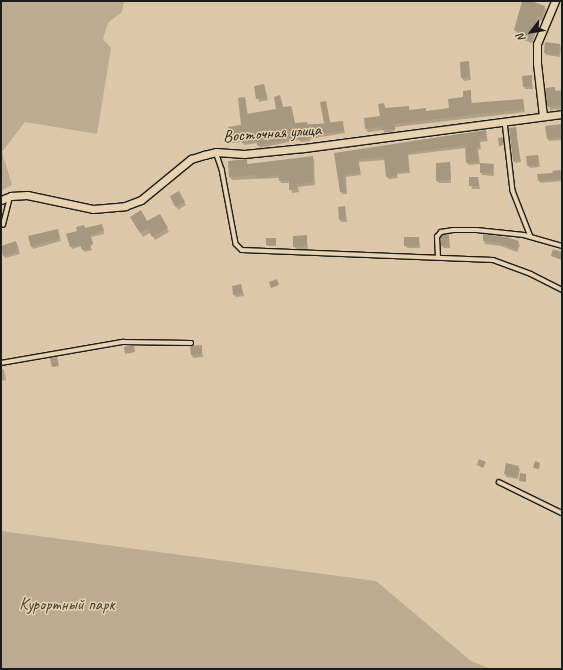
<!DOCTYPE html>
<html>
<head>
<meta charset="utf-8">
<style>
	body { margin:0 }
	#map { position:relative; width:563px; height:670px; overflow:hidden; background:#dcc8a8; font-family:Caveat,sans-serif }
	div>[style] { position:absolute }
	.green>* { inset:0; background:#bcab91 }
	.shadow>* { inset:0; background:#0003 }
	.building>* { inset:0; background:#a69780 }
	.roads { filter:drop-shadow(1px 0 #1c1c1c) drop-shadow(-1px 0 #1c1c1c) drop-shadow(0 1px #1c1c1c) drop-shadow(0 -1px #1c1c1c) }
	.lane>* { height:3.5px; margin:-1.75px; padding:0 1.75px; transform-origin:1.75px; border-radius:1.75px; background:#e8d3b1 }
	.street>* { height:7px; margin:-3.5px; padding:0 3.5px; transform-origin:3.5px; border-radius:3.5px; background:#e8d3b1 }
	span { translate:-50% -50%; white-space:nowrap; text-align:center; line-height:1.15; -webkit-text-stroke:3px #e8d3b1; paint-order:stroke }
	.street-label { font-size:17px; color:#1c1c1c }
	.park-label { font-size:17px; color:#444039 }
	.frame { position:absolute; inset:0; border:2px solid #1c1c1c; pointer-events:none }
	.north { position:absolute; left:511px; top:12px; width:40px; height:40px; -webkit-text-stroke:3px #e8d3b1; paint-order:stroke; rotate:239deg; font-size:11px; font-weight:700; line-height:16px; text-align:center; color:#1c1c1c }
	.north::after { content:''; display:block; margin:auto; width:14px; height:18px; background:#1c1c1c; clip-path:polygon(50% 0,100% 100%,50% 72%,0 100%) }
</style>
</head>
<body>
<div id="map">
	<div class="green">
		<i style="clip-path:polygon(1px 1px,124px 1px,122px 12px,108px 23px,103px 39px,111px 48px,97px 134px,25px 122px,2px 152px,12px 185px,1px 191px)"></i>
		<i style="clip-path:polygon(1px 531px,376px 581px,471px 661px,491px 669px,1px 669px)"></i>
	</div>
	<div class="shadow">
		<i style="clip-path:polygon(523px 1px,544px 6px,546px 10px,543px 21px,539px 20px,533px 43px,523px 40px,522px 34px,517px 33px,515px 30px)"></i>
		<i style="clip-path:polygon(560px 45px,561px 48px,560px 57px,546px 55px,545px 52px)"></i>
		<i style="clip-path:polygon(468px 62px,471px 80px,464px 81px,462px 78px)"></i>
		<i style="clip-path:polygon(531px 76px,533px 89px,525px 89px,524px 86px)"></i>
		<i style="clip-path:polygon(264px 85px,268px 100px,259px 102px,255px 87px)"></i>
		<i style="clip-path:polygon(554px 88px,556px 91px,562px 91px,562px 109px,550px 110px,546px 89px)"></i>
		<i style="clip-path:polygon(470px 91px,472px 104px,523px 100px,525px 112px,395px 127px,395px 131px,385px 133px,383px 130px,368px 132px,366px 129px,365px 119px,381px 117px,384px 105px,386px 109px,408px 107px,410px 111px,425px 109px,427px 112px,450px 109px)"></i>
		<i style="clip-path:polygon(280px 96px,283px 108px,291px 107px,292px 109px,295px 124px,326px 124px,326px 103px,330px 124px,342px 122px,345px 133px,310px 139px,310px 141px,301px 142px,299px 140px,260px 148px,258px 143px,244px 145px,242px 142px,232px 143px,232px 142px,246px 140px,242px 126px,245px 98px,248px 115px,278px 109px)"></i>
		<i style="clip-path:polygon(562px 125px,562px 140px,549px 141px,548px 139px)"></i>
		<i style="clip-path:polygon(515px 128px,521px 162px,515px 163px,514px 160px)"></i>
		<i style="clip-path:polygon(485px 132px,488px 141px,480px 142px,481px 149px,478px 150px,480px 164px,468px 165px,466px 148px,408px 155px,410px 173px,397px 174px,398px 178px,388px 179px,385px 160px,359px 162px,361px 175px,346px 177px,347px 194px,342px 194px,341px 192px,336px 154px)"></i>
		<i style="clip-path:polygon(538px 156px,540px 167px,530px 168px,528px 166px)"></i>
		<i style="clip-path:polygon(312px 157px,314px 160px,315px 185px,298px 187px,299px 192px,292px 193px,290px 183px,281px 183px,279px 178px,232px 180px,230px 177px,229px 162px,246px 160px,248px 165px)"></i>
		<i style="clip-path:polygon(450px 163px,451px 183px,439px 183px,437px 181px)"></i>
		<i style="clip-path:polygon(493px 165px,494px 176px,482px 175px,481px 173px)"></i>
		<i style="clip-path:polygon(562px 170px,562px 181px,540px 183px,539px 180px,554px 174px,553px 172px)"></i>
		<i style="clip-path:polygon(470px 178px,478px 178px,480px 189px,472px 189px)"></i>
		<i style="clip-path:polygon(179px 193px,186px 205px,178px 210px,171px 197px)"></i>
		<i style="clip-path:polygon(345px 207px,347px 222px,341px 222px,340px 219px)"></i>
		<i style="clip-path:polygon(159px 215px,169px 232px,155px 240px,151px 232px,143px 237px,132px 217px,147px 222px)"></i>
		<i style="clip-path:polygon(84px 226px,85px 228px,103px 228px,104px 234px,91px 237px,93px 245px,90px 246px,92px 250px,84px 252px,82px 246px,72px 249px,71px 246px)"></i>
		<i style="clip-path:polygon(57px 230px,61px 241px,33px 249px,29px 237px)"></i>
		<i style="clip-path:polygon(306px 236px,308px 249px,296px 249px,294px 246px)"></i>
		<i style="clip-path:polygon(449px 236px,450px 248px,443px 248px,442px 245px)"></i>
		<i style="clip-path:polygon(419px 238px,420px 248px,407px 248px,405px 245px)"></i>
		<i style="clip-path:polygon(276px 239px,276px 246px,268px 246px,267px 245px)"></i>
		<i style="clip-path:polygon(484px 241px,518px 242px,520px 245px,517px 252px,501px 246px,485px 244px)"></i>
		<i style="clip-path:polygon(16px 242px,20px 254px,5px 258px,1px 247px)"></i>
		<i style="clip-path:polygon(241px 286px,244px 296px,236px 297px,234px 295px)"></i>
		<i style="clip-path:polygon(201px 346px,203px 357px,193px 358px,192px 355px)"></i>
		<i style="clip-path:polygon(1px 368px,4px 370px,6px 380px,1px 381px)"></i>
		<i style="clip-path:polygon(518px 467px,520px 469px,518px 479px,506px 477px,505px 474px)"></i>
	</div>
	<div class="building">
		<i style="clip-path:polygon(522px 1px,531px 1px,545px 6px,541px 18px,537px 17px,531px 40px,520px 37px,521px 32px,514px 30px)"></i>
		<i style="clip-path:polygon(545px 42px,560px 44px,559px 55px,544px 53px)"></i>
		<i style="clip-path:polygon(469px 61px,470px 77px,461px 78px,460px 62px)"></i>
		<i style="clip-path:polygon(532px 75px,532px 86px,523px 87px,522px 76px)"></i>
		<i style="clip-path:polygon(264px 84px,267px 97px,256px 99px,254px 86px)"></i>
		<i style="clip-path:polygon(555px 87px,555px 91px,562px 90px,562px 106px,547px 107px,545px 88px)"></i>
		<i style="clip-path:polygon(471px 90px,471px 103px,523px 99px,524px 109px,394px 124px,395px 129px,382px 130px,382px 127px,365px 129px,364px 118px,380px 116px,378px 104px,384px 103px,385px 108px,409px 106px,409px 110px,426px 108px,426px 111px,449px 108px,448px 99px,463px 97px,463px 91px)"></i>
		<i style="clip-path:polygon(280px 95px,283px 107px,291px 106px,295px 123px,307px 122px,308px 125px,343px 121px,344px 131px,309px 136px,309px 139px,298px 140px,298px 137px,257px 146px,257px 141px,242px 143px,241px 140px,230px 141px,228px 127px,241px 125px,238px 98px,245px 97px,247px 114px,276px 109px,274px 97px)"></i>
		<i style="clip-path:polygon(326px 101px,330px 122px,324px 123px,320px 102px)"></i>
		<i style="clip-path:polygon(562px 124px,562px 137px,547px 139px,545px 126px)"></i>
		<i style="clip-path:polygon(516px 127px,520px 160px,513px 161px,509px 128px)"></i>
		<i style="clip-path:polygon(486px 130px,487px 139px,479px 139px,480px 147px,477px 147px,479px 162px,466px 163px,465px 145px,408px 153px,409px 171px,397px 172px,397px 176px,386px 177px,384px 157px,358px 159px,360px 173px,345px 175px,346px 192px,340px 192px,334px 153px)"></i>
		<i style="clip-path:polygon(504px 137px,504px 145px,499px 146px,498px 138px)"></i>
		<i style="clip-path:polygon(538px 155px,539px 165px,527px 166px,526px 156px)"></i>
		<i style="clip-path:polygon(313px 156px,313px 182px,297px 184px,297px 189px,289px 190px,289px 180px,279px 181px,278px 175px,257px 178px,257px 175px,229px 177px,228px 161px,247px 159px,247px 164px)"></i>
		<i style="clip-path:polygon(450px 162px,451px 180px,436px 181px,436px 163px)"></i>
		<i style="clip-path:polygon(480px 163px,494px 164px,493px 173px,480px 173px)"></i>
		<i style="clip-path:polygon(560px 170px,561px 179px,538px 181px,537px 174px,553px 173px,552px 171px)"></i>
		<i style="clip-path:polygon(469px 177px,478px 177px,479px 186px,469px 186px)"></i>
		<i style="clip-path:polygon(179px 191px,185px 202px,175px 207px,170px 196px)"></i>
		<i style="clip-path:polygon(345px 206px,346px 219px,339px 220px,338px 207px)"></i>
		<i style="clip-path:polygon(141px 210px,147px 221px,160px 214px,168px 228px,152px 237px,147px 228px,140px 233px,130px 217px)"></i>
		<i style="clip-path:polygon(102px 224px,104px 231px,90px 235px,93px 243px,90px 244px,91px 248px,82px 250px,80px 244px,70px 247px,66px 234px,77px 231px,76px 227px,84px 225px,85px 228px)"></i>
		<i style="clip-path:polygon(58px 229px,60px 238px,31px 247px,28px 236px)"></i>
		<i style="clip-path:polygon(449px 234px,449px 246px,441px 246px,440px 238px,443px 235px)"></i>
		<i style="clip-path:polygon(483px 234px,506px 237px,519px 241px,516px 249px,499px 243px,483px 241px)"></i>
		<i style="clip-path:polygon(307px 235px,307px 246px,293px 247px,293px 236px)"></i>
		<i style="clip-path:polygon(404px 237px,419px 237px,419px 246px,404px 246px)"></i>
		<i style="clip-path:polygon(266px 238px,276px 238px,276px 245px,266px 245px)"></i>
		<i style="clip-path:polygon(16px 241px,19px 251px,3px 256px,1px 246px)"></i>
		<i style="clip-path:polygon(553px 249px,562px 252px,562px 260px,551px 256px)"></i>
		<i style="clip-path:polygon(277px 279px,279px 285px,271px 288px,269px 282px)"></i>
		<i style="clip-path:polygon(241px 284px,243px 293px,233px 295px,232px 286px)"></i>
		<i style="clip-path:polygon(134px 345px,135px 352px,125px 354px,124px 347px)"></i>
		<i style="clip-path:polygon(202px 345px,202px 354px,191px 355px,190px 346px)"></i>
		<i style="clip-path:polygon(57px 357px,59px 366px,52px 367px,50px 358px)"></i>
		<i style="clip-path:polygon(479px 459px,486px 462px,483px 468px,477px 465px)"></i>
		<i style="clip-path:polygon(535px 461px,540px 463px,539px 469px,533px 468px)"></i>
		<i style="clip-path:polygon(506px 463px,519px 466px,516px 477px,504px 474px)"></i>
		<i style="clip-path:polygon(520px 473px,526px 474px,526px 482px,519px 481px)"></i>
	</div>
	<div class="roads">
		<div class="lane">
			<i style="left:505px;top:122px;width:69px;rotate:83.4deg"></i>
			<i style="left:513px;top:191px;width:49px;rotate:68.6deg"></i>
			<i style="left:216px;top:152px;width:18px;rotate:71deg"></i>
			<i style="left:222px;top:169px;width:76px;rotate:79.4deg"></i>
			<i style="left:236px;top:244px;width:8px;rotate:45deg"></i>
			<i style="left:242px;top:250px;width:251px;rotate:2.3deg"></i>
			<i style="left:493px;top:260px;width:40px;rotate:20.2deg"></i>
			<i style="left:531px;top:274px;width:35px;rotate:27deg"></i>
			<i style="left:3px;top:225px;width:29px;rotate:-76deg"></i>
			<i style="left:438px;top:257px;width:20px;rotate:-93deg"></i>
			<i style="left:437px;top:237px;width:6px;rotate:-51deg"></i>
			<i style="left:441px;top:232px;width:12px;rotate:-9deg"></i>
			<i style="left:453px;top:230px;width:24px"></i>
			<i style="left:477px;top:230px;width:47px;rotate:6.1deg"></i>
			<i style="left:524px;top:235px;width:40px;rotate:16deg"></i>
			<i style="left:1px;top:363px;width:124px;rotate:-9.8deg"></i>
			<i style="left:123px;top:342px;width:68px;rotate:0.8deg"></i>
			<i style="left:499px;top:482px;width:70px;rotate:26.2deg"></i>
		</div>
		<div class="street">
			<i style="left:543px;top:116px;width:53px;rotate:-96.5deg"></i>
			<i style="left:537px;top:63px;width:19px;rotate:-90deg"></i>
			<i style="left:537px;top:44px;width:47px;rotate:-67.3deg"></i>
			<i style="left:1px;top:200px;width:11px;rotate:-22deg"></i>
			<i style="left:11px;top:196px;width:16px;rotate:-4deg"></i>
			<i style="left:27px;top:195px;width:67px;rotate:12deg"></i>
			<i style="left:93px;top:209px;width:32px;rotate:-5deg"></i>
			<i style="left:125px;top:206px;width:17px;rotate:-21deg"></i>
			<i style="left:141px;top:200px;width:65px;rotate:-39.4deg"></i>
			<i style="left:191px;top:159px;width:14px;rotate:-17deg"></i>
			<i style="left:204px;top:155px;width:12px;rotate:-14deg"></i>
			<i style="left:216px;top:152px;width:28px;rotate:4deg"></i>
			<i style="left:244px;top:154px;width:60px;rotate:-5.7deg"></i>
			<i style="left:304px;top:148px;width:260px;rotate:-7.5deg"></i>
		</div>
	</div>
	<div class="street-label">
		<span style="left:272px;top:133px;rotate:-4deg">Восточная улица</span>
	</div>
	<div class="park-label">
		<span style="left:67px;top:605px">Курортный парк</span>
	</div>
	<div class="frame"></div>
	<div class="north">N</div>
</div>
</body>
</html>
